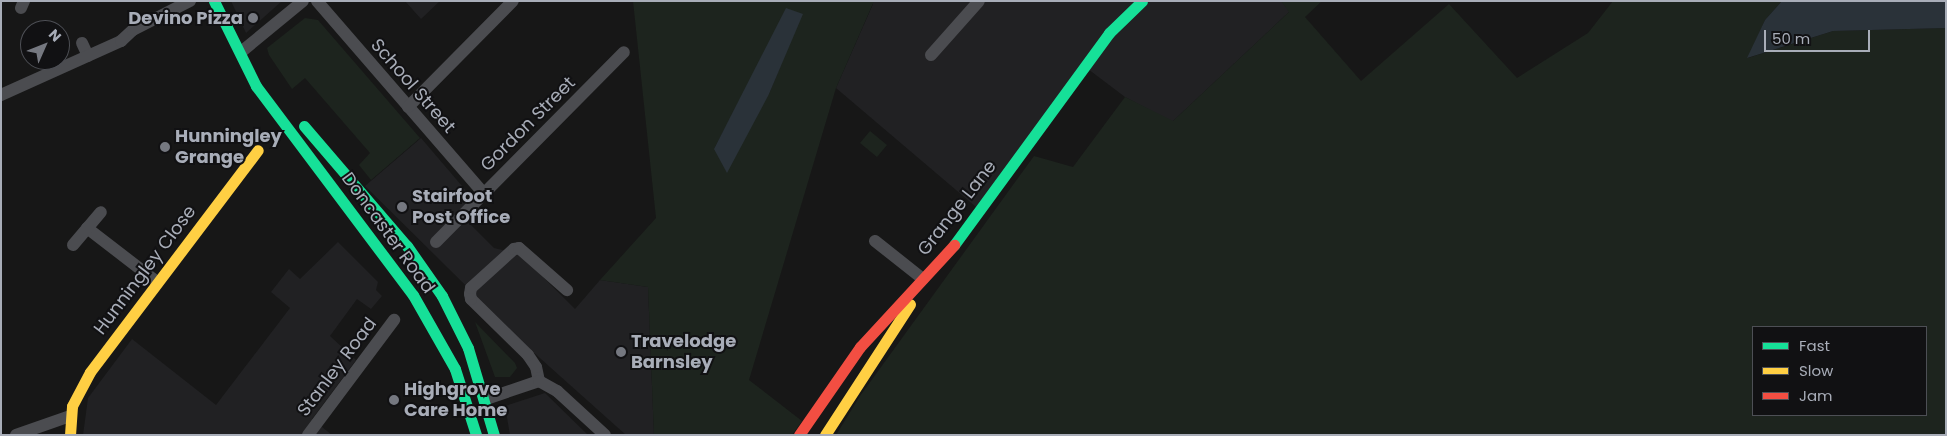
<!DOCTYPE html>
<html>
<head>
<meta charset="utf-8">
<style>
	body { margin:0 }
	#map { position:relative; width:1947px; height:436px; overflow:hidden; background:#171717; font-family:Poppins,sans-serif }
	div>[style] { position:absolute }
	.built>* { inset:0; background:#212123 }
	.green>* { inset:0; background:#1d241e }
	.water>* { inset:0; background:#2a3239 }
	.street>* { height:12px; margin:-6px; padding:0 6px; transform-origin:6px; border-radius:6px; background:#4b4c50 }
	.fast>* { height:11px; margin:-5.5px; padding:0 5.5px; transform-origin:5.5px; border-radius:5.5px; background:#16e098 }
	.slow>* { height:11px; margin:-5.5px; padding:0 5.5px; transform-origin:5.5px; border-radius:5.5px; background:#ffcf43 }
	.jam>* { height:11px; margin:-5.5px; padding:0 5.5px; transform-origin:5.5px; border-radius:5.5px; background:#f24e42 }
	.dots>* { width:14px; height:14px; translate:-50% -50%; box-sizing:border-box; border:2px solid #111113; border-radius:50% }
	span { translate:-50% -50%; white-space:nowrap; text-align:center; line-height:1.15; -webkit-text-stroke:4px #111113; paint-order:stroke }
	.poi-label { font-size:18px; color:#a8adb8; font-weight:700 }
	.right { translate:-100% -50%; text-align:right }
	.left { translate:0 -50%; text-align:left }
	.street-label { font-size:18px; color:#a8adb8 }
	.frame { position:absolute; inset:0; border:2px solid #a8adb8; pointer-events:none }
	.legend { position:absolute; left:1752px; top:326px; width:175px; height:90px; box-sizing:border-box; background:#111113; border:1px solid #4d4f55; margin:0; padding:6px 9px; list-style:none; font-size:15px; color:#a8adb8 }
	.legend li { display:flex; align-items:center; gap:10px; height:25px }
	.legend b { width:25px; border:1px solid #4d4f55 }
	.north { position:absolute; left:20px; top:20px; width:50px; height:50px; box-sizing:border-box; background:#111113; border:1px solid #4d4f55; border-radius:50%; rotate:46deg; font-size:14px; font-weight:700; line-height:20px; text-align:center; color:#a8adb8 }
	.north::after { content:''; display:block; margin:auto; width:18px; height:22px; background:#757880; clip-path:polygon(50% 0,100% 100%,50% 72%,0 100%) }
	.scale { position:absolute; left:1764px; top:30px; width:106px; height:22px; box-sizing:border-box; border:2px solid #a8adb8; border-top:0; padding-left:6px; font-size:15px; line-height:18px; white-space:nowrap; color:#a8adb8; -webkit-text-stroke:4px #111113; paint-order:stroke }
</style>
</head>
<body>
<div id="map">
	<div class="built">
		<i style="clip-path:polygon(231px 1px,282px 1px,246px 33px)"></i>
		<i style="clip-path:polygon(405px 1px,440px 1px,421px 19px)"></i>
		<i style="clip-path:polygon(845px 1px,1281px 1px,1290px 11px,1172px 122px,1125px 97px,1088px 69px,976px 207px,836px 88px,873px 4px)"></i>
		<i style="clip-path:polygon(421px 138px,468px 193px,468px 222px,494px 248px,520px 254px,575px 309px,600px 280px,648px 287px,654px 435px,626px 435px,532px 351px,365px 186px)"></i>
		<i style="clip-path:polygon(338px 242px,378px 282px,376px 290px,382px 296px,371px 309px,357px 299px,330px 336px,356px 360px,312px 419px,332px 435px,83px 435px,88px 398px,132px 339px,216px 405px,290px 308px,271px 292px,289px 269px,300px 279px)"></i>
		<i style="clip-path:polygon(545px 393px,588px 435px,510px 435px,505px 406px)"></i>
	</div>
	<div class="green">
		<i style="clip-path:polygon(evenodd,633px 1px,874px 1px,836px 88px,749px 380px,802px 421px,792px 435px,654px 435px,648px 287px,600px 280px,656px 218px,633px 1px,802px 14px,769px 94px,714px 149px,751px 79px,802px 14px)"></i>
		<i style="clip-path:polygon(evenodd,1281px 1px,1322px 1px,1305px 17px,1361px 81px,1449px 4px,1517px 78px,1588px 33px,1613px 1px,1782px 1px,1765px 20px,1748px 58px,1833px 31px,1946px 28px,1946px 435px,836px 435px,860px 396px,1034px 156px,1073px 167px,1125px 97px,1173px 121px,1289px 12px,1281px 1px,1753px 327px,1926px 327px,1926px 415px,1753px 415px,1753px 327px)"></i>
		<i style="clip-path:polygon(305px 18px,318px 20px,420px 138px,371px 180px,359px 165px,370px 153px,305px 78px,292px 89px,269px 55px,267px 48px)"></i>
		<i style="clip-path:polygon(870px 131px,887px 145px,877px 157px,860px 143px)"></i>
		<i style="clip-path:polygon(475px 322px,515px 363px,517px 368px,510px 377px,495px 377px)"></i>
	</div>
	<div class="water">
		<i style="clip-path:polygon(1782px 1px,1946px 1px,1946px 28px,1833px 31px,1747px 58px,1765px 20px)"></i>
		<i style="clip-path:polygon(786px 8px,803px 14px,769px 94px,727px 173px,714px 149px)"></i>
	</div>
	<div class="street">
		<i style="left:317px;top:1px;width:255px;rotate:49.1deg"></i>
		<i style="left:21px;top:8px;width:8px;rotate:-67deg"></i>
		<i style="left:82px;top:43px;width:14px;rotate:65deg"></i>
		<i style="left:241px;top:52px;width:80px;rotate:-39.4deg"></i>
		<i style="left:931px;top:55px;width:72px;rotate:-48.4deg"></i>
		<i style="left:1px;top:95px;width:132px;rotate:-24.2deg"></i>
		<i style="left:121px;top:41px;width:16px;rotate:-43deg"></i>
		<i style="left:133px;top:30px;width:64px;rotate:-27deg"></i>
		<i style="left:408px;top:107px;width:149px;rotate:-45.3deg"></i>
		<i style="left:87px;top:228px;width:88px;rotate:37.6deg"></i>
		<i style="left:875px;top:241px;width:61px;rotate:38.4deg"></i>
		<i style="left:436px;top:242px;width:267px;rotate:-45.3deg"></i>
		<i style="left:73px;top:245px;width:43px;rotate:-49.7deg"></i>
		<i style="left:539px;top:381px;width:14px;rotate:-102deg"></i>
		<i style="left:536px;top:367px;width:14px;rotate:-124deg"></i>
		<i style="left:528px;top:355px;width:80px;rotate:-135.5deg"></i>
		<i style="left:471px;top:299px;width:5px;rotate:-101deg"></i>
		<i style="left:470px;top:294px;width:6px;rotate:-81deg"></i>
		<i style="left:471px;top:288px;width:58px;rotate:-42.2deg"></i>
		<i style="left:514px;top:249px;width:5px;rotate:-11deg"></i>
		<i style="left:519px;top:248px;width:64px;rotate:41.2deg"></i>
		<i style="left:486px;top:399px;width:56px;rotate:-18.8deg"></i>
		<i style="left:539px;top:381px;width:21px;rotate:29deg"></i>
		<i style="left:557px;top:391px;width:65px;rotate:42.5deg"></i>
		<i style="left:16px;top:435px;width:57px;rotate:-19.4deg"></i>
		<i style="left:308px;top:435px;width:144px;rotate:-53.2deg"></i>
	</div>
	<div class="fast">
		<i style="left:214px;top:1px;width:95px;rotate:63.7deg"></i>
		<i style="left:256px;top:86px;width:261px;rotate:53.1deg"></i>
		<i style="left:413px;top:295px;width:85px;rotate:60.4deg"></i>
		<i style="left:455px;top:369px;width:69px;rotate:72.3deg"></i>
		<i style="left:304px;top:126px;width:158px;rotate:49.4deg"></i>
		<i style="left:407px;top:246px;width:61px;rotate:55deg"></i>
		<i style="left:442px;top:296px;width:58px;rotate:63.4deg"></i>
		<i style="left:468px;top:348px;width:91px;rotate:73.4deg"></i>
		<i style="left:954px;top:245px;width:263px;rotate:-53.8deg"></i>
		<i style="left:1109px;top:33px;width:46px;rotate:-44.1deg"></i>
	</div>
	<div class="slow">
		<i style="left:70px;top:435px;width:29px;rotate:-86deg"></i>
		<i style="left:72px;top:406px;width:38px;rotate:-62deg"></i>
		<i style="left:90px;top:372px;width:278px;rotate:-52.9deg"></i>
		<i style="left:825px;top:435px;width:156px;rotate:-57deg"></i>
	</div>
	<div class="jam">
		<i style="left:799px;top:435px;width:107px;rotate:-55.3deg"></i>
		<i style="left:860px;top:347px;width:139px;rotate:-47.3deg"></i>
	</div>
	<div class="dots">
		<i style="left:253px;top:18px;background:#757880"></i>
		<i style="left:165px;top:147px;background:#757880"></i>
		<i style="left:402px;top:207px;background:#757880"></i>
		<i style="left:621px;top:352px;background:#757880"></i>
		<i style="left:394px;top:400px;background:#757880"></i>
	</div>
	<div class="poi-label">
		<span class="right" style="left:243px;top:18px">Devino Pizza</span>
		<span class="left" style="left:175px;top:147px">Hunningley<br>Grange</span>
		<span class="left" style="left:412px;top:207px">Stairfoot<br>Post Office</span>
		<span class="left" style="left:631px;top:352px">Travelodge<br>Barnsley</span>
		<span class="left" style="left:404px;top:400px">Highgrove<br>Care Home</span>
	</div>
	<div class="street-label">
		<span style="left:413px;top:86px;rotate:49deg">School Street</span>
		<span style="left:528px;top:124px;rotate:-45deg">Gordon Street</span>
		<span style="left:957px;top:208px;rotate:-52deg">Grange Lane</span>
		<span style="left:388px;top:233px;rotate:54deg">Doncaster Road</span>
		<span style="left:145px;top:270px;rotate:-53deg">Hunningley Close</span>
		<span style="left:337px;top:367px;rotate:-53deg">Stanley Road</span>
	</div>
	<div class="frame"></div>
	<ul class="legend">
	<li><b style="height:6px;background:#16e098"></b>Fast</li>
	<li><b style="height:6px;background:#ffcf43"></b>Slow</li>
	<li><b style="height:6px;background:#f24e42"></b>Jam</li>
	</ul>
	<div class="north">N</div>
	<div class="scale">50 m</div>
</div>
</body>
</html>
